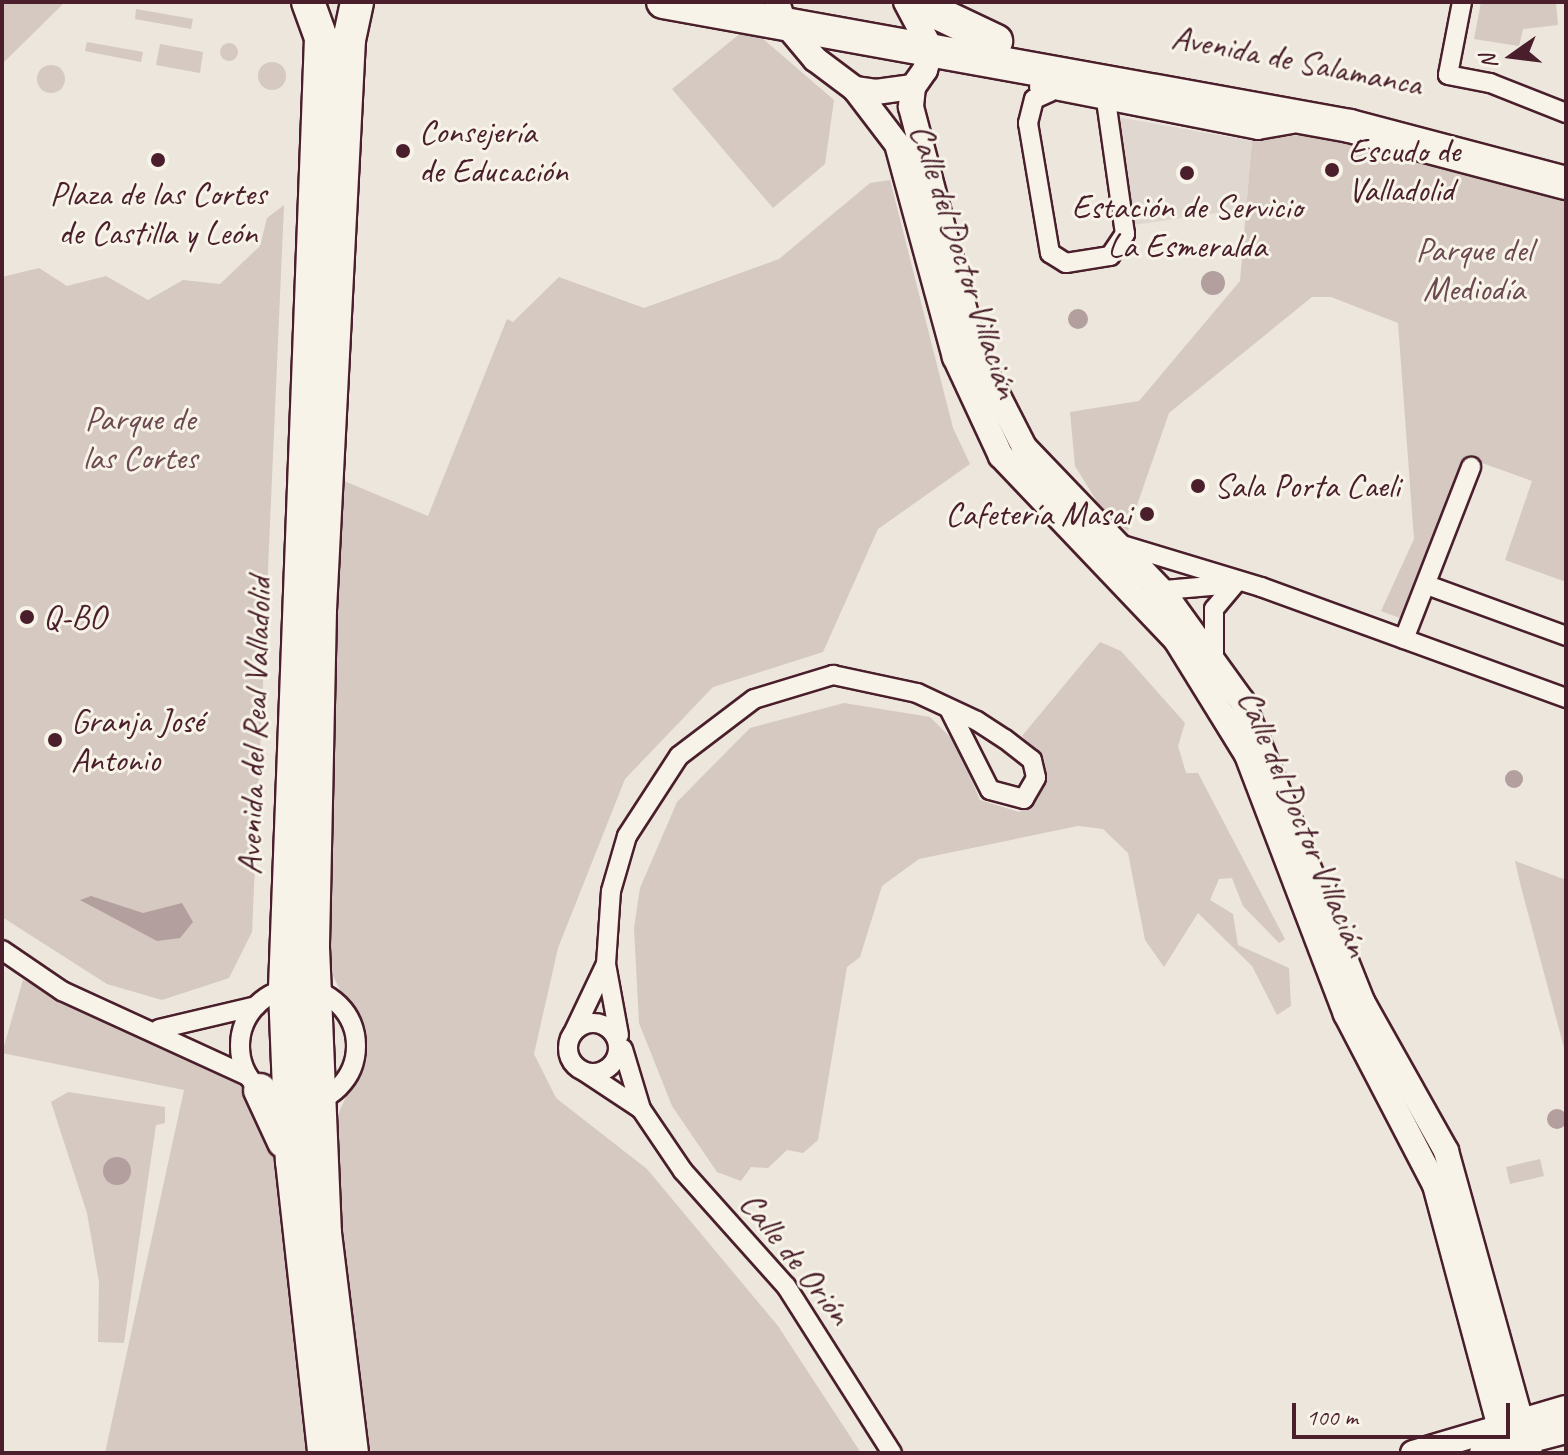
<!DOCTYPE html>
<html>
<head>
<meta charset="utf-8">
<style>
	body { margin:0 }
	#map { position:relative; width:1568px; height:1455px; overflow:hidden; background:#ece6dd; font-family:Caveat,sans-serif }
	div>[style] { position:absolute }
	.built>* { inset:0; background:#e0d7d0 }
	.green>* { inset:0; background:#d5c9c2 }
	.round { border-radius:50% }
	.water>* { inset:0; background:#b39f9d }
	.roads { filter:drop-shadow(2px 0 #4a1f2b) drop-shadow(-2px 0 #4a1f2b) drop-shadow(0 2px #4a1f2b) drop-shadow(0 -2px #4a1f2b) }
	.street>* { height:18px; margin:-9px; padding:0 9px; transform-origin:9px; border-radius:9px; background:#f7f3e8 }
	.street>.ring { margin:-9px; padding:0; box-sizing:content-box; background:none; border:18px solid #f7f3e8; border-radius:50% }
	.secondary>* { height:24px; margin:-12px; padding:0 12px; transform-origin:12px; border-radius:12px; background:#f7f3e8 }
	.highway>* { height:32px; margin:-16px; padding:0 16px; transform-origin:16px; border-radius:16px; background:#f7f3e8 }
	.dots>* { width:22px; height:22px; translate:-50% -50%; box-sizing:border-box; border:4px solid #f7f3e8; border-radius:50% }
	span { translate:-50% -50%; white-space:nowrap; text-align:center; line-height:1.15; -webkit-text-stroke:6px #f7f3e8; paint-order:stroke }
	.street-label { font-size:34px; color:#4a1f2b }
	.poi-label { font-size:34px; color:#4a1f2b }
	.left { translate:0 -50%; text-align:left }
	.right { translate:-100% -50%; text-align:right }
	.park-label { font-size:34px; color:#6d4a51 }
	.frame { position:absolute; inset:0; border:4px solid #4a1f2b; pointer-events:none }
	.north { position:absolute; left:1472px; top:16px; width:80px; height:80px; -webkit-text-stroke:6px #f7f3e8; paint-order:stroke; rotate:256deg; font-size:22px; font-weight:700; line-height:32px; text-align:center; color:#4a1f2b }
	.north::after { content:''; display:block; margin:auto; width:28px; height:36px; background:#4a1f2b; clip-path:polygon(50% 0,100% 100%,50% 72%,0 100%) }
	.scale { position:absolute; left:1292px; top:1403px; width:218px; height:36px; box-sizing:border-box; border:4px solid #4a1f2b; border-top:0; padding-left:10px; font-size:24px; line-height:28px; white-space:nowrap; color:#4a1f2b; -webkit-text-stroke:6px #f7f3e8; paint-order:stroke }
</style>
</head>
<body>
<div id="map">
	<div class="built">
		<i style="clip-path:polygon(1117px 117px,1252px 141px,1246px 209px,1133px 225px)"></i>
	</div>
	<div class="green">
		<i style="clip-path:polygon(2px 2px,65px 2px,2px 64px)"></i>
		<i style="clip-path:polygon(1481px 2px,1556px 2px,1558px 25px,1523px 29px,1519px 46px,1474px 39px)"></i>
		<i style="clip-path:polygon(136px 9px,193px 19px,191px 29px,135px 19px)"></i>
		<i style="clip-path:polygon(742px 32px,762px 38px,834px 100px,825px 164px,773px 208px,672px 89px)"></i>
		<i style="clip-path:polygon(87px 42px,143px 52px,141px 62px,85px 51px)"></i>
		<i class="round" style="left:220px;top:43px;width:18px;height:18px"></i>
		<i style="clip-path:polygon(160px 44px,203px 52px,200px 73px,156px 65px)"></i>
		<i class="round" style="left:258px;top:62px;width:28px;height:28px"></i>
		<i class="round" style="left:37px;top:65px;width:28px;height:28px"></i>
		<i style="clip-path:polygon(1300px 135px,1467px 168px,1566px 203px,1566px 582px,1505px 560px,1532px 481px,1471px 459px,1411px 622px,1381px 611px,1414px 539px,1398px 323px,1331px 297px,1312px 297px,1169px 413px,1128px 531px,1106px 516px,1075px 466px,1070px 412px,1139px 401px,1240px 281px,1252px 141px)"></i>
		<i style="clip-path:polygon(890px 180px,953px 428px,970px 464px,878px 529px,823px 652px,713px 687px,625px 779px,558px 948px,534px 1054px,556px 1098px,647px 1169px,778px 1326px,861px 1453px,367px 1453px,335px 1203px,335px 1121px,360px 1066px,363px 1038px,327px 963px,332px 612px,344px 481px,428px 516px,507px 319px,513px 322px,559px 277px,644px 308px,779px 259px,870px 183px)"></i>
		<i style="clip-path:polygon(284px 205px,252px 932px,229px 978px,162px 1000px,107px 984px,2px 917px,2px 277px,39px 268px,67px 286px,106px 276px,148px 300px,183px 280px,220px 284px,260px 246px,267px 218px)"></i>
		<i style="clip-path:polygon(1100px 642px,1121px 651px,1185px 723px,1178px 746px,1186px 773px,1198px 773px,1285px 939px,1279px 943px,1243px 906px,1232px 878px,1219px 879px,1210px 900px,1233px 914px,1238px 945px,1289px 968px,1291px 1006px,1277px 1015px,1252px 966px,1198px 913px,1164px 967px,1145px 940px,1128px 853px,1103px 829px,1078px 826px,919px 859px,882px 886px,860px 957px,847px 967px,818px 1140px,803px 1153px,787px 1150px,768px 1168px,751px 1167px,741px 1181px,717px 1172px,672px 1106px,639px 1023px,634px 928px,640px 888px,677px 802px,750px 728px,844px 703px,930px 717px,955px 742px,980px 800px,1019px 812px,1038px 799px,1046px 781px,1044px 759px,1022px 736px)"></i>
		<i style="clip-path:polygon(1515px 861px,1566px 880px,1566px 1055px,1521px 887px)"></i>
		<i style="clip-path:polygon(23px 980px,243px 1083px,262px 1112px,283px 1158px,315px 1453px,105px 1453px,184px 1090px,2px 1053px)"></i>
		<i style="clip-path:polygon(68px 1092px,165px 1107px,165px 1123px,156px 1125px,124px 1343px,98px 1342px,99px 1282px,87px 1213px,51px 1102px)"></i>
		<i style="clip-path:polygon(1540px 1159px,1544px 1176px,1510px 1184px,1506px 1167px)"></i>
	</div>
	<div class="water">
		<i class="round" style="left:1201px;top:271px;width:24px;height:24px"></i>
		<i class="round" style="left:1068px;top:309px;width:20px;height:20px"></i>
		<i class="round" style="left:1505px;top:770px;width:18px;height:18px"></i>
		<i style="clip-path:polygon(91px 896px,143px 913px,182px 903px,193px 922px,180px 938px,157px 941px,80px 900px)"></i>
		<i class="round" style="left:1547px;top:1109px;width:20px;height:20px"></i>
		<i class="round" style="left:103px;top:1157px;width:28px;height:28px"></i>
	</div>
	<div class="roads">
		<div class="street">
			<i style="left:1462px;top:2px;width:74px;rotate:100.9deg"></i>
			<i style="left:1448px;top:75px;width:43px;rotate:10.8deg"></i>
			<i style="left:1490px;top:83px;width:82px;rotate:21.5deg"></i>
			<i style="left:1039px;top:87px;width:223px;rotate:11.1deg"></i>
			<i style="left:1258px;top:130px;width:35px;rotate:-10deg"></i>
			<i style="left:1050px;top:92px;width:17px;rotate:156deg"></i>
			<i style="left:1034px;top:99px;width:25px;rotate:104deg"></i>
			<i style="left:1028px;top:123px;width:132px;rotate:80.4deg"></i>
			<i style="left:1050px;top:253px;width:19px;rotate:32deg"></i>
			<i style="left:1066px;top:263px;width:45px;rotate:-9deg"></i>
			<i style="left:1110px;top:256px;width:27px;rotate:-56deg"></i>
			<i style="left:1125px;top:234px;width:134px;rotate:-98.1deg"></i>
			<i style="left:1116px;top:543px;width:152px;rotate:16.9deg"></i>
			<i style="left:1261px;top:587px;width:325px;rotate:20deg"></i>
			<i style="left:1427px;top:585px;width:148px;rotate:20.1deg"></i>
			<i style="left:1153px;top:591px;width:81px;rotate:-4.9deg"></i>
			<i style="left:1404px;top:639px;width:185px;rotate:-68.7deg"></i>
			<i style="left:1214px;top:655px;width:46px;rotate:-90deg"></i>
			<i style="left:1214px;top:609px;width:33px;rotate:-50deg"></i>
			<i style="left:2px;top:950px;width:73px;rotate:34.3deg"></i>
			<i style="left:62px;top:991px;width:205px;rotate:24.6deg"></i>
			<i class="ring" style="left:240px;top:988px;width:98px;height:98px"></i>
			<i class="ring" style="left:568px;top:1023px;width:32px;height:32px"></i>
			<i style="left:159px;top:1029px;width:100px;rotate:-13.3deg"></i>
			<i style="left:574px;top:1031px;width:74px;rotate:-64.5deg"></i>
			<i style="left:619px;top:1035px;width:72px;rotate:-100.4deg"></i>
			<i style="left:606px;top:964px;width:73px;rotate:-86.1deg"></i>
			<i style="left:611px;top:891px;width:57px;rotate:-73.8deg"></i>
			<i style="left:627px;top:836px;width:95px;rotate:-57deg"></i>
			<i style="left:679px;top:756px;width:94px;rotate:-37.2deg"></i>
			<i style="left:754px;top:699px;width:83px;rotate:-16.9deg"></i>
			<i style="left:833px;top:675px;width:86px;rotate:12.1deg"></i>
			<i style="left:917px;top:693px;width:66px;rotate:25deg"></i>
			<i style="left:977px;top:721px;width:33px;rotate:33deg"></i>
			<i style="left:1005px;top:739px;width:34px;rotate:38deg"></i>
			<i style="left:1032px;top:760px;width:18px;rotate:77deg"></i>
			<i style="left:1036px;top:778px;width:24px;rotate:120deg"></i>
			<i style="left:1024px;top:799px;width:35px;rotate:-165deg"></i>
			<i style="left:990px;top:790px;width:91px;rotate:-116.8deg"></i>
			<i style="left:623px;top:1049px;width:63px;rotate:73.3deg"></i>
			<i style="left:641px;top:1109px;width:75px;rotate:55.9deg"></i>
			<i style="left:683px;top:1171px;width:154px;rotate:48.2deg"></i>
			<i style="left:786px;top:1286px;width:198px;rotate:57.6deg"></i>
			<i style="left:585px;top:1072px;width:67px;rotate:33.5deg"></i>
		</div>
		<div class="secondary">
			<i style="left:777px;top:2px;width:20px;rotate:72deg"></i>
			<i style="left:783px;top:21px;width:50px;rotate:49.9deg"></i>
			<i style="left:815px;top:59px;width:50px;rotate:36.9deg"></i>
			<i style="left:855px;top:89px;width:21px;rotate:8deg"></i>
			<i style="left:876px;top:92px;width:37px;rotate:-8deg"></i>
			<i style="left:913px;top:87px;width:21px;rotate:-55deg"></i>
			<i style="left:925px;top:70px;width:22px;rotate:-74deg"></i>
			<i style="left:931px;top:49px;width:53px;rotate:-118deg"></i>
			<i style="left:913px;top:87px;width:20px;rotate:96deg"></i>
			<i style="left:911px;top:107px;width:254px;rotate:75.2deg"></i>
			<i style="left:976px;top:353px;width:106px;rotate:62.9deg"></i>
			<i style="left:1024px;top:447px;width:202px;rotate:46.2deg"></i>
			<i style="left:1164px;top:593px;width:133px;rotate:54.2deg"></i>
			<i style="left:1242px;top:701px;width:325px;rotate:68.2deg"></i>
			<i style="left:1363px;top:1003px;width:170px;rotate:60.7deg"></i>
			<i style="left:1446px;top:1151px;width:313px;rotate:74.5deg"></i>
			<i style="left:855px;top:89px;width:69px;rotate:52.6deg"></i>
			<i style="left:897px;top:144px;width:221px;rotate:74.8deg"></i>
			<i style="left:955px;top:357px;width:109px;rotate:65.1deg"></i>
			<i style="left:1001px;top:456px;width:254px;rotate:46.4deg"></i>
			<i style="left:1176px;top:640px;width:135px;rotate:58.3deg"></i>
			<i style="left:1247px;top:755px;width:277px;rotate:69.1deg"></i>
			<i style="left:1346px;top:1014px;width:193px;rotate:62.5deg"></i>
			<i style="left:1435px;top:1185px;width:278px;rotate:75deg"></i>
			<i style="left:1413px;top:1453px;width:159px;rotate:-16.4deg"></i>
			<i style="left:1482px;top:1453px;width:87px;rotate:-14.7deg"></i>
		</div>
		<div class="highway">
			<i style="left:308px;top:2px;width:38px;rotate:70deg"></i>
			<i style="left:321px;top:38px;width:953px;rotate:92.17deg"></i>
			<i style="left:285px;top:990px;width:171px;rotate:87.7deg"></i>
			<i style="left:292px;top:1161px;width:294px;rotate:83.7deg"></i>
			<i style="left:663px;top:2px;width:698px;rotate:10.23deg"></i>
			<i style="left:1350px;top:126px;width:223px;rotate:14.8deg"></i>
			<i style="left:914px;top:2px;width:91px;rotate:25.4deg"></i>
			<i style="left:260px;top:1090px;width:57px;rotate:65.2deg"></i>
			<i style="left:352px;top:1453px;width:221px;rotate:-97deg"></i>
			<i style="left:325px;top:1234px;width:290px;rotate:-92.4deg"></i>
			<i style="left:313px;top:944px;width:334px;rotate:-88.8deg"></i>
			<i style="left:320px;top:610px;width:571px;rotate:-87.09deg"></i>
			<i style="left:349px;top:40px;width:39px;rotate:-78deg"></i>
		</div>
	</div>
	<div class="dots">
		<i style="left:403px;top:151px;background:#4a1f2b"></i>
		<i style="left:158px;top:160px;background:#4a1f2b"></i>
		<i style="left:1332px;top:170px;background:#4a1f2b"></i>
		<i style="left:1187px;top:173px;background:#4a1f2b"></i>
		<i style="left:1198px;top:486px;background:#4a1f2b"></i>
		<i style="left:1147px;top:514px;background:#4a1f2b"></i>
		<i style="left:27px;top:617px;background:#4a1f2b"></i>
		<i style="left:55px;top:740px;background:#4a1f2b"></i>
	</div>
	<div class="street-label">
		<span style="left:1297px;top:60px;rotate:11deg">Avenida de Salamanca</span>
		<span style="left:965px;top:261px;rotate:72deg">Calle del Doctor Villacián</span>
		<span style="left:254px;top:726px;rotate:-88deg">Avenida del Real Valladolid</span>
		<span style="left:1304px;top:823px;rotate:67deg">Calle del Doctor Villacián</span>
		<span style="left:796px;top:1258px;rotate:52deg">Calle de Orión</span>
	</div>
	<div class="poi-label">
		<span class="left" style="left:419px;top:151px">Consejería<br>de Educación</span>
		<span class="left" style="left:1348px;top:170px">Escudo de<br>Valladolid</span>
		<span style="left:158px;top:213px">Plaza de las Cortes<br>de Castilla y León</span>
		<span style="left:1187px;top:226px">Estación de Servicio<br>La Esmeralda</span>
		<span class="left" style="left:1214px;top:486px">Sala Porta Caeli</span>
		<span class="right" style="left:1131px;top:514px">Cafetería Masai</span>
		<span class="left" style="left:43px;top:617px">Q-BO</span>
		<span class="left" style="left:71px;top:740px">Granja José<br>Antonio</span>
	</div>
	<div class="park-label">
		<span style="left:1474px;top:269px">Parque del<br>Mediodía</span>
		<span style="left:140px;top:438px">Parque de<br>las Cortes</span>
	</div>
	<div class="frame"></div>
	<div class="north">N</div>
	<div class="scale">100 m</div>
</div>
</body>
</html>
